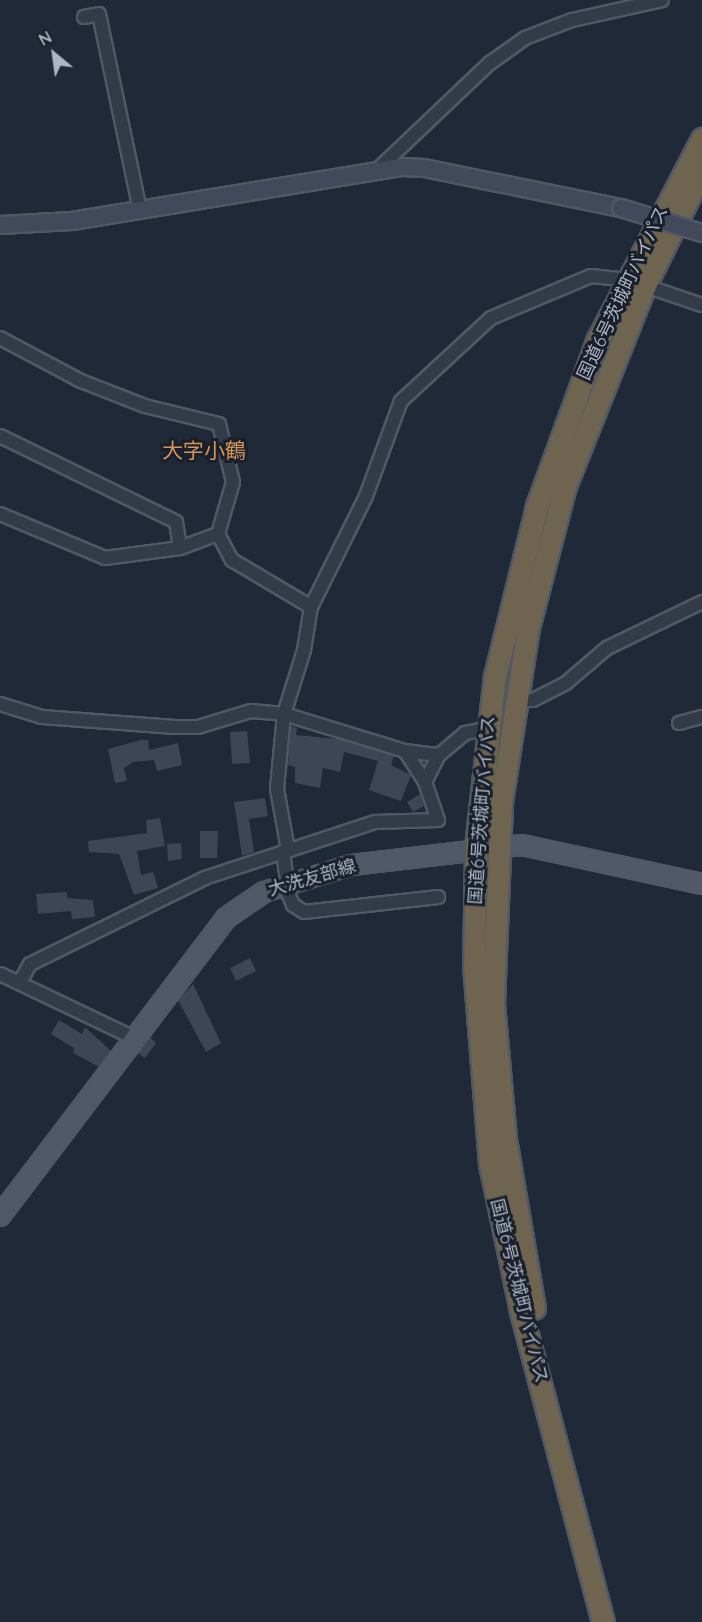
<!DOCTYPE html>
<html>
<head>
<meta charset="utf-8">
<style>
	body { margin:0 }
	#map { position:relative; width:702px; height:1622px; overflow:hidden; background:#202937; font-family:Quicksand,"Noto Sans JP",sans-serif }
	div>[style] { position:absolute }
	.building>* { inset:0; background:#3c4657 }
	.roads { filter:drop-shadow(2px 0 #515865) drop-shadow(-2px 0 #515865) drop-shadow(0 2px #515865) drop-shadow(0 -2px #515865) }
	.street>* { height:12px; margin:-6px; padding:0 6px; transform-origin:6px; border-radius:6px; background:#333b48 }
	.secondary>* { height:16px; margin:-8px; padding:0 8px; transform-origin:8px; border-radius:8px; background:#41495b }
	.primary>* { height:18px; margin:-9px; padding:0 9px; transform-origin:9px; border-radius:9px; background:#515968 }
	.highway>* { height:21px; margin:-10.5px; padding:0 10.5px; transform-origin:10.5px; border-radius:10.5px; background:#6e6450 }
	.bridges { filter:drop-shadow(2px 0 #515865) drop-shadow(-2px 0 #515865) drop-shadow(0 2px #515865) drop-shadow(0 -2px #515865) }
	.secondary-bridge>* { height:16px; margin:-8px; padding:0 8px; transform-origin:8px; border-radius:8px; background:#41495b }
	span { translate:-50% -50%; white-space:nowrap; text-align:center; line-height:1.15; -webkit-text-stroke:6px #19202c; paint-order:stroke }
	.street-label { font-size:18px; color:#aeb5c4 }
	.quarter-label { font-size:21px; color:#d3955a }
	.north { position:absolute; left:24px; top:24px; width:60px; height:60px; -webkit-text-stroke:4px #19202c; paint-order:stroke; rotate:331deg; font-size:16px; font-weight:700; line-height:24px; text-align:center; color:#aeb5c4 }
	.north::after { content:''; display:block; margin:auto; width:21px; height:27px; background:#aeb5c4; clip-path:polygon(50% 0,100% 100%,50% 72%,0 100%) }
</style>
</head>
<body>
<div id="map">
	<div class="building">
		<i style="clip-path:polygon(291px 726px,297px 728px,296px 735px,337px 739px,394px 756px,391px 765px,411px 775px,401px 801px,369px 790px,378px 761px,344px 752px,340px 772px,323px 768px,320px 788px,295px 783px,295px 767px,288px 765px)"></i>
		<i style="clip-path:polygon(247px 731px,250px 763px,232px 764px,230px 732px)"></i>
		<i style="clip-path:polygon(141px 740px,148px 740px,149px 750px,178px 743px,182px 765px,157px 771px,154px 760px,133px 762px,124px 768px,127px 781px,115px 783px,108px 749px)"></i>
		<i style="clip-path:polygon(420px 794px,424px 806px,413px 812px,407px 802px)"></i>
		<i style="clip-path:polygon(265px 798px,268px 816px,249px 819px,254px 852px,242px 856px,234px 802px)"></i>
		<i style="clip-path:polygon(160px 818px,165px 846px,137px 851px,141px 875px,153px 872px,158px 888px,134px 895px,119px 854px,89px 852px,88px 841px,147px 833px,146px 820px)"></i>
		<i style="clip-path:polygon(200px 831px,218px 831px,217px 858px,200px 858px)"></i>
		<i style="clip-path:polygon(181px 843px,182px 859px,168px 861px,167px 844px)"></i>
		<i style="clip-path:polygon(67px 892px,67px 898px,93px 900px,95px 917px,72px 919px,71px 911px,38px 914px,36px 894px)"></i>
		<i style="clip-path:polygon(250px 958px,256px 971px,236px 981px,230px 968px)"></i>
		<i style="clip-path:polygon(193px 984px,221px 1043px,206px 1052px,178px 1000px)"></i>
		<i style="clip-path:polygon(59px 1020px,82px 1034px,85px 1027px,111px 1051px,99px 1067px,73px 1053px,74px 1048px,51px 1034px)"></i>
		<i style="clip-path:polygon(150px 1037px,156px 1043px,145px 1058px,138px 1053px)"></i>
	</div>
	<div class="roads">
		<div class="street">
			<i style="left:84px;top:17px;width:15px;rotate:-11deg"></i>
			<i style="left:99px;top:14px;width:201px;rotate:78.2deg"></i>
			<i style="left:376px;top:171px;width:157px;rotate:-43.5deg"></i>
			<i style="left:490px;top:63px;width:43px;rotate:-35.5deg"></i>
			<i style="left:525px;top:38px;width:50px;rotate:-21deg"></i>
			<i style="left:572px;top:20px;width:92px;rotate:-12.5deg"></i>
			<i style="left:0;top:338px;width:92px;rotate:28deg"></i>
			<i style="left:81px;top:381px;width:69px;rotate:21.3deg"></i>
			<i style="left:145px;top:406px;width:76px;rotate:13.7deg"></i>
			<i style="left:219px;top:424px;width:60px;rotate:76.4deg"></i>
			<i style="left:233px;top:482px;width:54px;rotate:106.1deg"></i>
			<i style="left:218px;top:534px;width:30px;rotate:62deg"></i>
			<i style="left:232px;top:560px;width:92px;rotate:30.7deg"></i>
			<i style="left:0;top:436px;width:196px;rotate:26deg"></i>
			<i style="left:176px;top:522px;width:26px;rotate:81deg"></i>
			<i style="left:0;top:514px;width:114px;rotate:22.7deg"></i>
			<i style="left:105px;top:558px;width:76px;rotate:-7.6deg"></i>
			<i style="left:180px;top:548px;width:40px;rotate:-20.2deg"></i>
			<i style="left:517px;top:701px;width:16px;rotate:-4deg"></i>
			<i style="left:533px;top:700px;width:37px;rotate:-27deg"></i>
			<i style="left:566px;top:683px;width:54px;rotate:-40.5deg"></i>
			<i style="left:607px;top:648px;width:106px;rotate:-25.8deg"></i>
			<i style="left:0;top:704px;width:44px;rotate:17.2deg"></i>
			<i style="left:42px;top:717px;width:133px;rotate:4.3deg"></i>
			<i style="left:175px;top:727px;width:23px"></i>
			<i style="left:198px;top:727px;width:55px;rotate:-16.8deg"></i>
			<i style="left:251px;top:711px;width:33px;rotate:5deg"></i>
			<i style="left:284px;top:714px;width:127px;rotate:17deg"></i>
			<i style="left:405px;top:751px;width:37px;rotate:57deg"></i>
			<i style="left:425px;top:782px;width:40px;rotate:71.1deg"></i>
			<i style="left:438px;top:820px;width:63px;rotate:178.2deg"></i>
			<i style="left:375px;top:822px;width:179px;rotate:161.8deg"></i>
			<i style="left:205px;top:878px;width:195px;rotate:153.8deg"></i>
			<i style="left:30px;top:964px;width:21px;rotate:119deg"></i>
			<i style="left:679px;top:723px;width:24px;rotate:-15deg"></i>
			<i style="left:405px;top:751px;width:34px;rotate:7deg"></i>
			<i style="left:425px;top:782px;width:30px;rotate:-63deg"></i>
			<i style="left:439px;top:755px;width:34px;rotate:-40deg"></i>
			<i style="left:465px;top:733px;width:21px;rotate:-11deg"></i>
			<i style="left:288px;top:850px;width:62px;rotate:-100.2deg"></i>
			<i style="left:277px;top:789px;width:75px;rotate:-84.7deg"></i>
			<i style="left:284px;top:714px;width:67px;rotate:-72.6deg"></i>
			<i style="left:304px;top:650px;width:44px;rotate:-80.8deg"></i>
			<i style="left:311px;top:607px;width:124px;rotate:-63.6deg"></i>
			<i style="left:366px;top:496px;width:101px;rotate:-69.8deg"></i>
			<i style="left:401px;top:401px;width:122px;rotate:-42.7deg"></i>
			<i style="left:491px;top:318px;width:108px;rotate:-22.8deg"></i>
			<i style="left:591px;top:276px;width:37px;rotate:6deg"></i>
			<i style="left:628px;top:280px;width:78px;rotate:18.7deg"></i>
			<i style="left:283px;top:852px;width:43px;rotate:82.1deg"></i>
			<i style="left:289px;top:895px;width:11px;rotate:68deg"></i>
			<i style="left:293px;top:905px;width:13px;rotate:32deg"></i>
			<i style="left:304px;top:912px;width:135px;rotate:-6.4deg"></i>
			<i style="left:0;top:974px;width:148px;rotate:25.5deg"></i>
		</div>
		<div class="secondary">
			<i style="left:0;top:225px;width:72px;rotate:-3.2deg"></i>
			<i style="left:72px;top:221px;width:335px;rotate:-9.3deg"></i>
			<i style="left:403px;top:167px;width:21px;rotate:3deg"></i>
			<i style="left:424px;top:168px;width:201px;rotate:11.5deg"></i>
		</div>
		<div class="primary">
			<i style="left:0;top:1216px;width:374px;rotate:-52.8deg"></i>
			<i style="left:226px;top:918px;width:46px;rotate:-34.4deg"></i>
			<i style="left:264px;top:892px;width:92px;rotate:-17.1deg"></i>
			<i style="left:352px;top:865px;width:171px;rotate:-6.7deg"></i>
			<i style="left:522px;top:845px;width:184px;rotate:12.2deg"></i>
		</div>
		<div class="highway">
			<i style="left:534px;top:1308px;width:172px;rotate:-99.7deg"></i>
			<i style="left:505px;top:1138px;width:135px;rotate:-95.1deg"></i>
			<i style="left:493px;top:1004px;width:202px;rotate:-87.7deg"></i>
			<i style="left:501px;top:802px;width:176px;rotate:-81.2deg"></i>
			<i style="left:528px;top:628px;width:147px;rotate:-75.4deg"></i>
			<i style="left:565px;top:486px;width:216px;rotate:-68.3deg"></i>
			<i style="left:645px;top:285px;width:128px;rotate:-63.6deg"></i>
			<i style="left:603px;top:1622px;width:322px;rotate:-104.8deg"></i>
			<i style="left:521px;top:1311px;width:150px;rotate:-101.9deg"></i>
			<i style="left:490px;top:1164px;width:198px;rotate:-94.6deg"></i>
			<i style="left:474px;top:967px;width:120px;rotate:-89deg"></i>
			<i style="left:476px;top:847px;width:172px;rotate:-83.7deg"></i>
			<i style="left:495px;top:676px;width:175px;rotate:-76.1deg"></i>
			<i style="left:537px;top:506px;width:176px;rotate:-70deg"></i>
			<i style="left:597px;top:341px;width:228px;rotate:-62.5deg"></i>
		</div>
	</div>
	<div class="bridges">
		<div class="secondary-bridge">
			<i style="left:621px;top:208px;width:85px;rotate:17.2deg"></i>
		</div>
	</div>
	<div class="street-label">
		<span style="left:623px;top:293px;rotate:-65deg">国道6号茨城町バイパス</span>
		<span style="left:482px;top:810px;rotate:-86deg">国道6号茨城町バイパス</span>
		<span style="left:312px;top:878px;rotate:-16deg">大洗友部線</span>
		<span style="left:519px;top:1291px;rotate:76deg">国道6号茨城町バイパス</span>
	</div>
	<div class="quarter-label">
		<span style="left:204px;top:450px">大字小鶴</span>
	</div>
	<div class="north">N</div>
</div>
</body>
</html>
